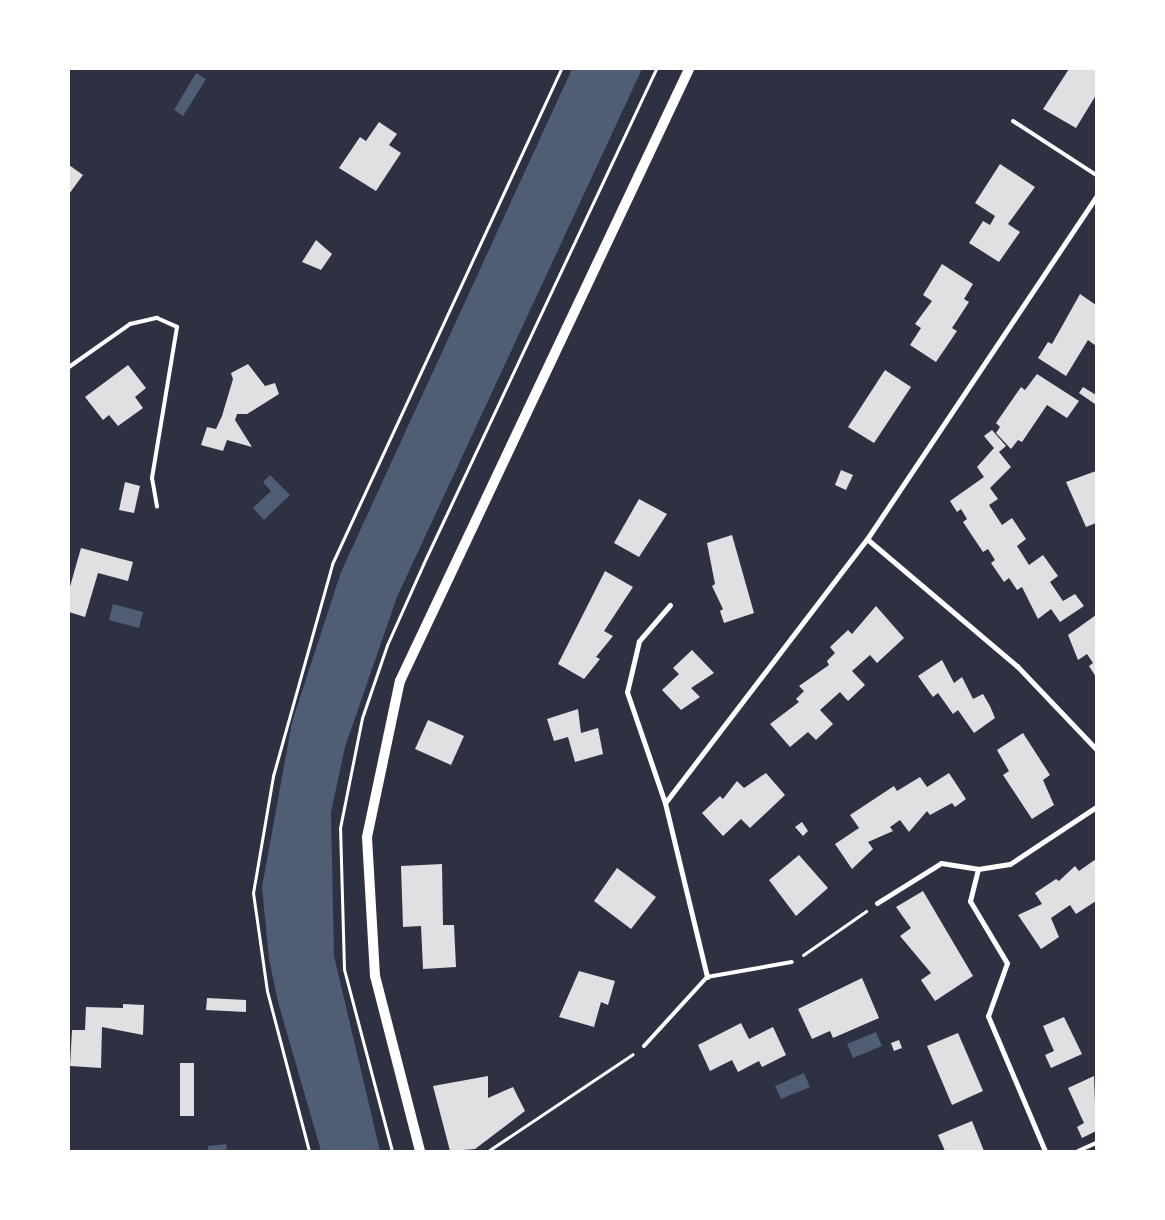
<!DOCTYPE html>
<html>
<head>
<meta charset="utf-8">
<style>
	body { margin:0 }
	#map { position:relative; width:1165px; height:1220px; overflow:hidden; background:#2d3142; font-family:"Source Serif 4",serif }
	div>[style] { position:absolute }
	.water>* { inset:0; background:#4f5d75 }
	.building>* { inset:0; background:#e0e0e3 }
	.path>* { height:3px; margin:-1.5px; padding:0 1.5px; transform-origin:1.5px; border-radius:1.5px; background:#fff }
	.service>* { height:4px; margin:-2px; padding:0 2px; transform-origin:2px; border-radius:2px; background:#fff }
	.minor>* { height:5px; margin:-2.5px; padding:0 2.5px; transform-origin:2.5px; border-radius:2.5px; background:#fff }
	.secondary>* { height:10px; margin:-5px; padding:0 5px; transform-origin:5px; border-radius:5px; background:#fff }
	span { translate:-50% -50%; white-space:nowrap; text-align:center; line-height:1.15; -webkit-text-stroke:5px #fff; paint-order:stroke }
	.frame { position:absolute; inset:0; border:70px solid #fff; pointer-events:none }
</style>
</head>
<body>
<div id="map">
	<div class="water">
		<i style="clip-path:polygon(572px 69px,642px 69px,397px 597px,345px 747px,331px 812px,334px 956px,380px 1151px,321px 1151px,278px 1002px,269px 959px,262px 887px,292px 722px,341px 572px)"></i>
		<i style="clip-path:polygon(196px 73px,206px 79px,183px 116px,174px 110px)"></i>
		<i style="clip-path:polygon(270px 475px,290px 495px,264px 520px,253px 508px,271px 491px,263px 482px)"></i>
		<i style="clip-path:polygon(113px 604px,143px 612px,139px 628px,109px 620px)"></i>
		<i style="clip-path:polygon(876px 1032px,882px 1046px,853px 1058px,847px 1044px)"></i>
		<i style="clip-path:polygon(804px 1073px,810px 1087px,781px 1099px,775px 1086px)"></i>
		<i style="clip-path:polygon(226px 1144px,227px 1151px,208px 1151px,208px 1146px)"></i>
	</div>
	<div class="building">
		<i style="clip-path:polygon(1069px 69px,1096px 69px,1096px 95px,1076px 128px,1043px 109px)"></i>
		<i style="clip-path:polygon(379px 122px,397px 134px,389px 145px,401px 153px,376px 191px,339px 168px,360px 137px,366px 141px)"></i>
		<i style="clip-path:polygon(1000px 164px,1035px 187px,1008px 224px,1020px 232px,999px 262px,969px 243px,983px 221px,990px 225px,995px 216px,975px 203px)"></i>
		<i style="clip-path:polygon(69px 165px,83px 175px,69px 194px)"></i>
		<i style="clip-path:polygon(316px 240px,332px 254px,321px 270px,302px 262px)"></i>
		<i style="clip-path:polygon(942px 264px,973px 284px,964px 299px,969px 302px,952px 328px,957px 331px,936px 362px,910px 345px,921px 328px,915px 324px,932px 301px,923px 295px)"></i>
		<i style="clip-path:polygon(1080px 294px,1096px 305px,1096px 346px,1088px 340px,1066px 376px,1038px 358px,1048px 342px,1052px 344px)"></i>
		<i style="clip-path:polygon(248px 364px,265px 386px,275px 383px,279px 394px,247px 414px,237px 414px,235px 420px,252px 447px,227px 440px,223px 451px,201px 445px,207px 427px,216px 429px,222px 416px,233px 379px,231px 373px)"></i>
		<i style="clip-path:polygon(128px 365px,146px 388px,135px 397px,143px 408px,118px 426px,109px 415px,103px 420px,85px 397px)"></i>
		<i style="clip-path:polygon(885px 370px,911px 387px,874px 443px,848px 427px)"></i>
		<i style="clip-path:polygon(1037px 374px,1079px 401px,1067px 418px,1047px 405px,1022px 442px,1018px 440px,1011px 449px,996px 433px,1000px 427px,996px 423px,1021px 387px,1025px 390px)"></i>
		<i style="clip-path:polygon(1083px 387px,1096px 395px,1095px 404px,1079px 393px)"></i>
		<i style="clip-path:polygon(992px 430px,1006px 446px,999px 452px,1011px 467px,990px 488px,998px 499px,989px 505px,1002px 525px,1012px 518px,1026px 539px,1017px 546px,1029px 565px,1043px 555px,1058px 576px,1050px 582px,1063px 601px,1075px 594px,1084px 606px,1060px 622px,1051px 609px,1038px 619px,1022px 587px,1017px 590px,1009px 578px,1004px 582px,991px 563px,995px 560px,988px 549px,983px 552px,963px 522px,967px 519px,961px 509px,957px 512px,950px 501px,984px 477px,977px 467px,994px 448px,984px 436px)"></i>
		<i style="clip-path:polygon(841px 470px,853px 475px,846px 490px,835px 485px)"></i>
		<i style="clip-path:polygon(1096px 471px,1096px 523px,1086px 527px,1066px 482px)"></i>
		<i style="clip-path:polygon(125px 482px,140px 486px,134px 513px,119px 510px)"></i>
		<i style="clip-path:polygon(639px 499px,667px 514px,639px 557px,614px 543px)"></i>
		<i style="clip-path:polygon(732px 535px,754px 613px,724px 623px,720px 611px,723px 609px,712px 586px,715px 584px,707px 543px)"></i>
		<i style="clip-path:polygon(81px 548px,133px 562px,128px 581px,98px 573px,85px 617px,69px 612px,69px 590px)"></i>
		<i style="clip-path:polygon(605px 571px,633px 587px,604px 631px,613px 636px,596px 657px,600px 659px,584px 679px,558px 664px)"></i>
		<i style="clip-path:polygon(876px 606px,904px 638px,877px 663px,870px 655px,852px 671px,865px 685px,848px 701px,840px 692px,820px 710px,833px 724px,816px 740px,808px 732px,790px 747px,770px 724px,799px 702px,796px 699px,804px 691px,799px 686px,829px 665px,827px 661px,835px 653px,830px 647px,848px 630px,852px 634px)"></i>
		<i style="clip-path:polygon(1096px 615px,1096px 677px,1089px 666px,1093px 663px,1087px 654px,1078px 660px,1068px 635px)"></i>
		<i style="clip-path:polygon(692px 650px,714px 673px,691px 688px,700px 697px,681px 710px,662px 690px,679px 674px,673px 668px)"></i>
		<i style="clip-path:polygon(942px 660px,954px 683px,962px 677px,973px 699px,983px 694px,990px 706px,995px 718px,974px 733px,958px 710px,953px 714px,938px 693px,933px 697px,918px 676px)"></i>
		<i style="clip-path:polygon(578px 709px,581px 733px,598px 728px,603px 754px,575px 762px,568px 737px,554px 741px,547px 719px)"></i>
		<i style="clip-path:polygon(428px 720px,464px 736px,451px 765px,415px 749px)"></i>
		<i style="clip-path:polygon(1023px 733px,1050px 775px,1043px 780px,1054px 805px,1032px 819px,1003px 775px,1009px 771px,997px 750px)"></i>
		<i style="clip-path:polygon(766px 773px,785px 795px,750px 828px,741px 819px,723px 836px,702px 813px,720px 796px,723px 799px,737px 781px,744px 788px)"></i>
		<i style="clip-path:polygon(949px 773px,966px 799px,955px 807px,952px 803px,930px 815px,927px 811px,909px 832px,900px 820px,890px 827px,893px 831px,868px 842px,873px 849px,852px 869px,835px 844px,859px 828px,850px 815px,894px 786px,897px 791px,920px 777px,927px 787px)"></i>
		<i style="clip-path:polygon(802px 822px,808px 831px,803px 836px,795px 827px)"></i>
		<i style="clip-path:polygon(799px 855px,828px 888px,796px 916px,769px 880px)"></i>
		<i style="clip-path:polygon(1096px 859px,1096px 901px,1076px 914px,1070px 905px,1051px 918px,1059px 937px,1041px 949px,1018px 915px,1042px 904px,1035px 893px,1056px 879px,1059px 881px,1075px 866px,1079px 871px)"></i>
		<i style="clip-path:polygon(442px 864px,443px 925px,454px 925px,456px 967px,423px 969px,421px 926px,403px 927px,401px 866px)"></i>
		<i style="clip-path:polygon(617px 868px,656px 897px,631px 929px,594px 901px)"></i>
		<i style="clip-path:polygon(923px 891px,973px 976px,935px 1001px,921px 980px,931px 973px,900px 936px,911px 928px,896px 907px)"></i>
		<i style="clip-path:polygon(579px 971px,615px 981px,608px 1005px,601px 1002px,594px 1027px,559px 1017px)"></i>
		<i style="clip-path:polygon(862px 978px,879px 1018px,833px 1038px,830px 1031px,812px 1039px,798px 1009px)"></i>
		<i style="clip-path:polygon(207px 998px,246px 1000px,246px 1012px,206px 1010px)"></i>
		<i style="clip-path:polygon(123px 1004px,144px 1005px,143px 1035px,102px 1027px,101px 1068px,70px 1066px,72px 1030px,85px 1030px,86px 1007px,123px 1008px)"></i>
		<i style="clip-path:polygon(1064px 1017px,1082px 1054px,1051px 1068px,1045px 1055px,1054px 1051px,1043px 1026px)"></i>
		<i style="clip-path:polygon(741px 1023px,749px 1039px,773px 1027px,786px 1055px,762px 1067px,759px 1061px,738px 1072px,732px 1060px,710px 1071px,698px 1045px)"></i>
		<i style="clip-path:polygon(958px 1033px,983px 1091px,952px 1105px,927px 1046px)"></i>
		<i style="clip-path:polygon(899px 1040px,902px 1048px,894px 1051px,891px 1043px)"></i>
		<i style="clip-path:polygon(180px 1063px,194px 1063px,194px 1116px,180px 1116px)"></i>
		<i style="clip-path:polygon(488px 1076px,488px 1098px,513px 1087px,525px 1111px,475px 1149px,450px 1151px,433px 1086px)"></i>
		<i style="clip-path:polygon(1094px 1076px,1096px 1131px,1082px 1138px,1077px 1127px,1084px 1123px,1068px 1088px)"></i>
		<i style="clip-path:polygon(972px 1121px,984px 1151px,945px 1151px,938px 1135px)"></i>
	</div>
	<div class="path">
		<i style="left:803px;top:955px;width:77px;rotate:-34.9deg"></i>
		<i style="left:309px;top:1151px;width:165px;rotate:-104.7deg"></i>
		<i style="left:267px;top:991px;width:99px;rotate:-98.1deg"></i>
		<i style="left:253px;top:893px;width:119px;rotate:-80.3deg"></i>
		<i style="left:273px;top:776px;width:220px;rotate:-74.4deg"></i>
		<i style="left:332px;top:564px;width:545px;rotate:-65.17deg"></i>
		<i style="left:392px;top:1151px;width:188px;rotate:-104.8deg"></i>
		<i style="left:344px;top:969px;width:141px;rotate:-91.6deg"></i>
		<i style="left:340px;top:828px;width:112px;rotate:-78.7deg"></i>
		<i style="left:362px;top:718px;width:77px;rotate:-71.1deg"></i>
		<i style="left:387px;top:645px;width:95px;rotate:-65.9deg"></i>
		<i style="left:426px;top:558px;width:540px;rotate:-64.81deg"></i>
		<i style="left:488px;top:1151px;width:174px;rotate:-33.8deg"></i>
	</div>
	<div class="service">
		<i style="left:1013px;top:121px;width:99px;rotate:33deg"></i>
		<i style="left:69px;top:367px;width:75px;rotate:-35.2deg"></i>
		<i style="left:130px;top:324px;width:28px;rotate:-13deg"></i>
		<i style="left:157px;top:318px;width:22px;rotate:24deg"></i>
		<i style="left:177px;top:327px;width:153px;rotate:99.4deg"></i>
		<i style="left:152px;top:478px;width:29px;rotate:80deg"></i>
		<i style="left:644px;top:1046px;width:93px;rotate:-47.6deg"></i>
		<i style="left:707px;top:977px;width:86px;rotate:-10deg"></i>
		<i style="left:1078px;top:1151px;width:20px;rotate:-24deg"></i>
	</div>
	<div class="minor">
		<i style="left:867px;top:539px;width:197px;rotate:40.3deg"></i>
		<i style="left:1017px;top:666px;width:115px;rotate:46.4deg"></i>
		<i style="left:670px;top:605px;width:48px;rotate:130.7deg"></i>
		<i style="left:639px;top:641px;width:52px;rotate:103.2deg"></i>
		<i style="left:627px;top:692px;width:117px;rotate:71.1deg"></i>
		<i style="left:665px;top:803px;width:179px;rotate:76.4deg"></i>
		<i style="left:665px;top:803px;width:332px;rotate:-52.6deg"></i>
		<i style="left:867px;top:539px;width:412px;rotate:-56.2deg"></i>
		<i style="left:978px;top:869px;width:33px;rotate:104deg"></i>
		<i style="left:970px;top:901px;width:72px;rotate:59.2deg"></i>
		<i style="left:1007px;top:963px;width:56px;rotate:109.7deg"></i>
		<i style="left:988px;top:1016px;width:147px;rotate:67.1deg"></i>
		<i style="left:877px;top:903px;width:75px;rotate:-32deg"></i>
		<i style="left:941px;top:863px;width:37px;rotate:9deg"></i>
		<i style="left:978px;top:869px;width:32px;rotate:-9deg"></i>
		<i style="left:1010px;top:864px;width:103px;rotate:-33.5deg"></i>
	</div>
	<div class="secondary">
		<i style="left:420px;top:1151px;width:181px;rotate:-104.4deg"></i>
		<i style="left:375px;top:976px;width:139px;rotate:-93.3deg"></i>
		<i style="left:367px;top:837px;width:159px;rotate:-78.1deg"></i>
		<i style="left:400px;top:681px;width:677px;rotate:-64.72deg"></i>
	</div>
	<div class="frame"></div>
</div>
</body>
</html>
